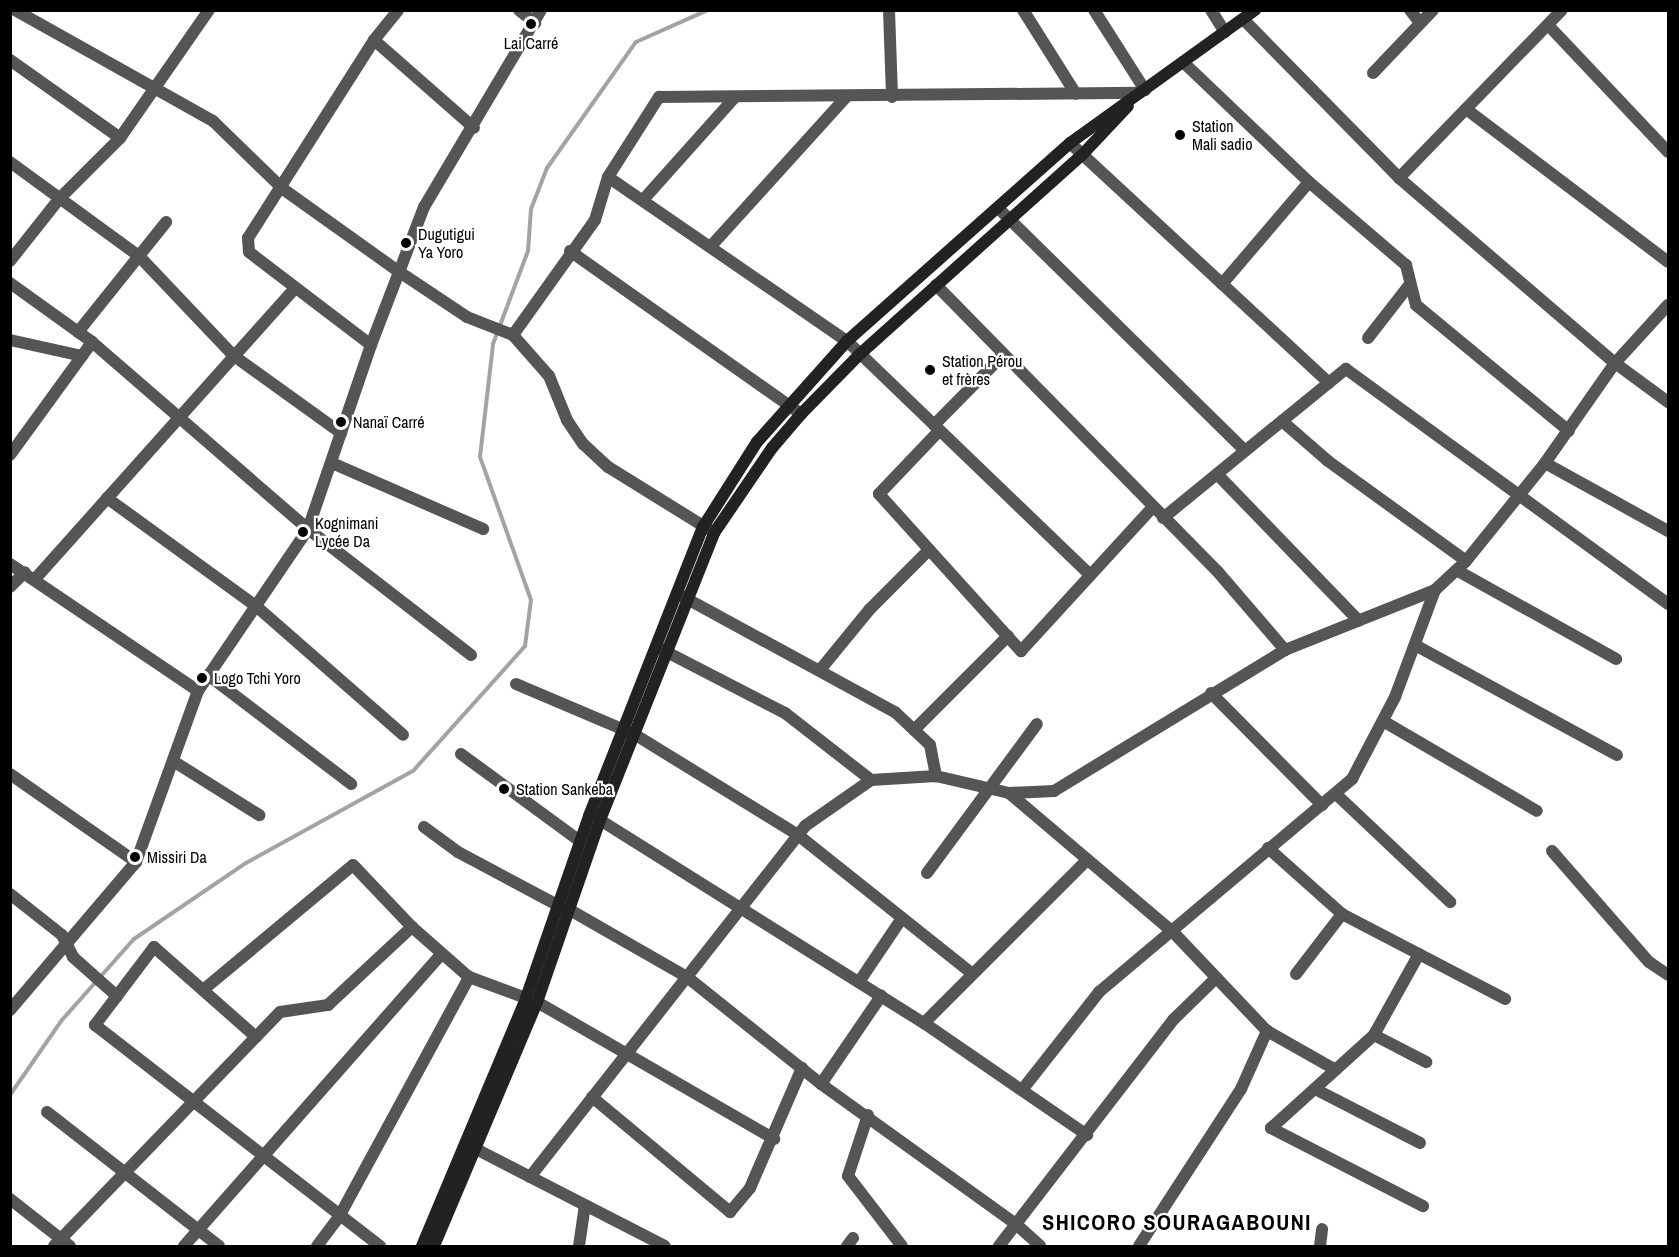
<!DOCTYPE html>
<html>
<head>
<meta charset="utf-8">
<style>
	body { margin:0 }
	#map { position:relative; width:1679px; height:1257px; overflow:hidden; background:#fff; font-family:"Archivo Narrow",sans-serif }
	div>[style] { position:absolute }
	.stream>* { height:4px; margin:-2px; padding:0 2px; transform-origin:2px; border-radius:2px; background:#a3a3a3 }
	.minor>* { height:12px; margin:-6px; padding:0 6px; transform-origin:6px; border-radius:6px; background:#555 }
	.secondary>* { height:12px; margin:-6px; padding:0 6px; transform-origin:6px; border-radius:6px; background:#222 }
	.dots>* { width:16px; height:16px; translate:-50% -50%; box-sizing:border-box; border:3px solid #fff; border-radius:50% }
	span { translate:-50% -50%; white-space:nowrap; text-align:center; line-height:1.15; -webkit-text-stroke:4.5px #fff; paint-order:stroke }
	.poi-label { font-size:16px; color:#000 }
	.left { translate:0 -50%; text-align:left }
	.district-label { font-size:22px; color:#000; font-weight:700; letter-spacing:1.5px }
	.frame { position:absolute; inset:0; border:12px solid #000; pointer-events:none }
</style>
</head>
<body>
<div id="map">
	<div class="stream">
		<i style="left:10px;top:1095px;width:91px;rotate:-55.3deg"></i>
		<i style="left:62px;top:1020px;width:108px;rotate:-48.4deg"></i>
		<i style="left:134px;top:939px;width:135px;rotate:-34.2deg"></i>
		<i style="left:246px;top:863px;width:191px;rotate:-28.9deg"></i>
		<i style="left:413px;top:771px;width:168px;rotate:-48.1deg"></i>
		<i style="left:525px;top:646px;width:46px;rotate:-82.6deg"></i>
		<i style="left:531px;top:600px;width:152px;rotate:-109.6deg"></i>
		<i style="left:480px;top:457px;width:114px;rotate:-83.4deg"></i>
		<i style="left:493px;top:344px;width:99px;rotate:-69.4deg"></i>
		<i style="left:528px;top:251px;width:42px;rotate:-85.9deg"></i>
		<i style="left:531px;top:209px;width:44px;rotate:-68.7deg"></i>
		<i style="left:547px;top:168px;width:154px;rotate:-54.8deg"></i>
		<i style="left:636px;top:42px;width:79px;rotate:-24deg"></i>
	</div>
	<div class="minor">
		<i style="left:15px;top:10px;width:227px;rotate:29.3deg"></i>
		<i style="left:213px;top:121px;width:98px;rotate:44.2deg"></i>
		<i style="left:283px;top:189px;width:141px;rotate:35.5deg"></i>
		<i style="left:398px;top:271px;width:83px;rotate:33.7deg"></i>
		<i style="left:467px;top:317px;width:49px;rotate:21.4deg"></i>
		<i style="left:519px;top:10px;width:21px;rotate:39deg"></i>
		<i style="left:889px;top:10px;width:87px;rotate:88deg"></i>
		<i style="left:1023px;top:10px;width:99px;rotate:57.8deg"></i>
		<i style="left:1094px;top:10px;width:95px;rotate:57.5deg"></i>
		<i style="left:1211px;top:10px;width:26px;rotate:58deg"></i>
		<i style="left:1410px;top:10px;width:16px;rotate:52deg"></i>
		<i style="left:1243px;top:19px;width:223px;rotate:45.5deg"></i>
		<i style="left:1399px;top:178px;width:284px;rotate:40.6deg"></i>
		<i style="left:1615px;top:363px;width:66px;rotate:36.3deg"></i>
		<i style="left:1548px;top:25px;width:175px;rotate:46.6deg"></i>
		<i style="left:374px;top:40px;width:133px;rotate:41.3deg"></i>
		<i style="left:10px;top:60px;width:135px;rotate:35.3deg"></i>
		<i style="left:1183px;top:62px;width:174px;rotate:43.6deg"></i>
		<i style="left:1309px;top:182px;width:128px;rotate:40.6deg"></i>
		<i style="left:1406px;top:265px;width:41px;rotate:76deg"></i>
		<i style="left:1416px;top:305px;width:198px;rotate:39.5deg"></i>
		<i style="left:1373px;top:73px;width:87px;rotate:-46.4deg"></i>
		<i style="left:1466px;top:109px;width:253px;rotate:37.1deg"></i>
		<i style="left:1070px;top:143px;width:353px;rotate:42.8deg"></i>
		<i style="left:10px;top:162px;width:160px;rotate:36.1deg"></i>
		<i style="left:139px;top:256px;width:138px;rotate:46.5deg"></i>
		<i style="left:234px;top:356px;width:132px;rotate:35.7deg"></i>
		<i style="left:608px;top:177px;width:290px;rotate:34.5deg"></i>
		<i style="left:847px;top:341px;width:337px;rotate:43.9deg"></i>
		<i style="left:1399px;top:178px;width:234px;rotate:-45.9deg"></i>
		<i style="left:643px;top:200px;width:138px;rotate:-48.2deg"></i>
		<i style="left:998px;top:208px;width:346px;rotate:44.5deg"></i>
		<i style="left:712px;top:245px;width:200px;rotate:-47.8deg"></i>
		<i style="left:570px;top:251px;width:283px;rotate:35.2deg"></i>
		<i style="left:10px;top:261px;width:80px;rotate:-51.6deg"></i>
		<i style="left:60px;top:198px;width:85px;rotate:-45deg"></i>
		<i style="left:120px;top:138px;width:156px;rotate:-55.2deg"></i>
		<i style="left:10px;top:283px;width:101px;rotate:35.7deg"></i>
		<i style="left:92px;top:342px;width:286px;rotate:40.9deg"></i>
		<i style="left:308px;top:529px;width:206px;rotate:37.7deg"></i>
		<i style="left:1222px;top:284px;width:134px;rotate:-49.5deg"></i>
		<i style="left:936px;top:285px;width:402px;rotate:45.5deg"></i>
		<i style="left:1218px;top:572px;width:103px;rotate:49.3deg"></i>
		<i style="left:78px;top:332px;width:141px;rotate:-51.3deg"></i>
		<i style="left:1368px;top:338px;width:68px;rotate:-52.1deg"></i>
		<i style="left:10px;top:340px;width:74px;rotate:12.5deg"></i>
		<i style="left:371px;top:345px;width:153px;rotate:-142.7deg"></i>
		<i style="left:249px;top:252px;width:14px;rotate:-94deg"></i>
		<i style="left:248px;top:238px;width:235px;rotate:-57.5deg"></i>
		<i style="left:374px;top:40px;width:38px;rotate:-51deg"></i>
		<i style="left:1282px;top:421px;width:61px;rotate:41deg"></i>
		<i style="left:1328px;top:461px;width:170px;rotate:35.9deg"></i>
		<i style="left:934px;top:425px;width:98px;rotate:-45.4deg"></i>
		<i style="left:939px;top:431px;width:87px;rotate:133.6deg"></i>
		<i style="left:879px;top:494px;width:212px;rotate:47.9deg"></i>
		<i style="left:1021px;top:651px;width:194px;rotate:-47.5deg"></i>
		<i style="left:10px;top:455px;width:140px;rotate:-54deg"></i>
		<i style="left:332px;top:463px;width:165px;rotate:23.6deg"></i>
		<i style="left:1545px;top:463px;width:141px;rotate:28.9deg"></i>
		<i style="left:1217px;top:474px;width:204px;rotate:46deg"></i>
		<i style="left:107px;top:498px;width:185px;rotate:36deg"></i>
		<i style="left:257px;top:607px;width:194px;rotate:41.2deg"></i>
		<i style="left:1163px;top:518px;width:236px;rotate:-39.2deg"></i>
		<i style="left:1346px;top:369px;width:399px;rotate:36.1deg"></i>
		<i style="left:713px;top:532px;width:123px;rotate:-148.2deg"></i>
		<i style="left:608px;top:467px;width:34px;rotate:-137deg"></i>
		<i style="left:583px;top:444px;width:29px;rotate:-124deg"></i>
		<i style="left:567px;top:420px;width:48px;rotate:-112.2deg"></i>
		<i style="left:549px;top:376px;width:55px;rotate:-131.3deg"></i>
		<i style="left:513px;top:335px;width:141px;rotate:-54.5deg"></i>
		<i style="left:595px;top:220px;width:45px;rotate:-73.2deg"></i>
		<i style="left:608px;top:177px;width:95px;rotate:-57.5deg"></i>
		<i style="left:659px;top:97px;width:481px;rotate:-0.5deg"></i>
		<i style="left:10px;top:564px;width:227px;rotate:34deg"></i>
		<i style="left:1458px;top:571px;width:181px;rotate:29.1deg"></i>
		<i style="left:35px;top:579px;width:390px;rotate:-48.2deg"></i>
		<i style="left:10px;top:587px;width:21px;rotate:-45deg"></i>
		<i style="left:680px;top:595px;width:245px;rotate:28.6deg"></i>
		<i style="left:895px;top:712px;width:48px;rotate:43.3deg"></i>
		<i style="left:930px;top:745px;width:32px;rotate:79deg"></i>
		<i style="left:1415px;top:645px;width:230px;rotate:28.6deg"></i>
		<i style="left:659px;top:648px;width:142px;rotate:27.3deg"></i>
		<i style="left:785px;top:713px;width:109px;rotate:37.9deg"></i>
		<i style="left:820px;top:670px;width:79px;rotate:-50.7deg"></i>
		<i style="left:870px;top:609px;width:83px;rotate:-45deg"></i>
		<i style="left:208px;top:675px;width:180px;rotate:37.3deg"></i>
		<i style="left:516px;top:684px;width:128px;rotate:23deg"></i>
		<i style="left:634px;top:734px;width:193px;rotate:31.6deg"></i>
		<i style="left:798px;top:835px;width:223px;rotate:38.5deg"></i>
		<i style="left:1211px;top:693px;width:158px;rotate:45.3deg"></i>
		<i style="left:1383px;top:721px;width:178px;rotate:30.3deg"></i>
		<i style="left:914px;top:730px;width:133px;rotate:-45deg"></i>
		<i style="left:461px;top:754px;width:147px;rotate:36.2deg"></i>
		<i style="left:173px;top:761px;width:102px;rotate:32.1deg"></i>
		<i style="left:10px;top:774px;width:154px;rotate:34.9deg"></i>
		<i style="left:1009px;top:793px;width:215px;rotate:40.3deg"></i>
		<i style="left:1173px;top:932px;width:137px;rotate:46.5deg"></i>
		<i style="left:1267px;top:1031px;width:79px;rotate:29.5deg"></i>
		<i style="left:1337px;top:795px;width:156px;rotate:43.4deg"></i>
		<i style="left:600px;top:820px;width:382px;rotate:32.1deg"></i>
		<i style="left:924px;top:1023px;width:198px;rotate:34.5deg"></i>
		<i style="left:424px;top:827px;width:42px;rotate:36.3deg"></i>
		<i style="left:458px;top:852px;width:115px;rotate:28.1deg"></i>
		<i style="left:1268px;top:848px;width:99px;rotate:41.7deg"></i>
		<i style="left:1342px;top:914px;width:184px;rotate:27.5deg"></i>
		<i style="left:1552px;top:851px;width:147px;rotate:48.9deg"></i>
		<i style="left:1649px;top:962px;width:23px;rotate:34deg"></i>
		<i style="left:927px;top:873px;width:185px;rotate:-53.6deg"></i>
		<i style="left:10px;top:894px;width:66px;rotate:38.3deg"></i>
		<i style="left:62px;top:935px;width:25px;rotate:63deg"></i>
		<i style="left:73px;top:957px;width:59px;rotate:41.6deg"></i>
		<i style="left:570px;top:910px;width:135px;rotate:29.8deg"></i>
		<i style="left:687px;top:977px;width:171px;rotate:38.6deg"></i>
		<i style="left:821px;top:1084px;width:241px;rotate:35.7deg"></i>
		<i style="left:1017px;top:1225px;width:31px;rotate:42deg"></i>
		<i style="left:1419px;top:954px;width:93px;rotate:119.1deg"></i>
		<i style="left:1374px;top:1035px;width:139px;rotate:137.9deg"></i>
		<i style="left:1271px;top:1128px;width:171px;rotate:27.2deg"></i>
		<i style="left:1296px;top:974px;width:76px;rotate:-52.5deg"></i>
		<i style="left:859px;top:982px;width:77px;rotate:-56.1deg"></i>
		<i style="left:203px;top:990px;width:195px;rotate:-39.8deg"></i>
		<i style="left:353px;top:865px;width:86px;rotate:46.4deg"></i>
		<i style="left:412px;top:927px;width:76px;rotate:41.3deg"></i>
		<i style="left:469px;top:977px;width:61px;rotate:20.2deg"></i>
		<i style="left:537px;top:1002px;width:274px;rotate:30deg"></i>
		<i style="left:10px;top:1010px;width:194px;rotate:-49.6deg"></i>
		<i style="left:136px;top:862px;width:182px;rotate:-70.1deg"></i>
		<i style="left:198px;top:691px;width:196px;rotate:-55.8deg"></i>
		<i style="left:308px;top:529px;width:194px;rotate:-71.1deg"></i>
		<i style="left:371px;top:345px;width:148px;rotate:-69deg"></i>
		<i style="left:424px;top:207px;width:229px;rotate:-59.3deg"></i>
		<i style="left:924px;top:1023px;width:231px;rotate:-45deg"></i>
		<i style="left:1374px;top:1035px;width:59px;rotate:27.4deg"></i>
		<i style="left:256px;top:1037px;width:136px;rotate:-138.6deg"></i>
		<i style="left:154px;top:947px;width:98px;rotate:127.1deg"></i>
		<i style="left:95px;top:1025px;width:361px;rotate:37.8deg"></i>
		<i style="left:821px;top:1084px;width:107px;rotate:-55.7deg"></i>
		<i style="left:1315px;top:1089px;width:118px;rotate:27.2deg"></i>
		<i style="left:1022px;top:1090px;width:125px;rotate:-51.8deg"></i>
		<i style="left:1099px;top:992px;width:331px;rotate:-40.1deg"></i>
		<i style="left:1352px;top:779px;width:93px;rotate:-62.3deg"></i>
		<i style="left:1395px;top:697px;width:114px;rotate:-69.5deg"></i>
		<i style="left:1435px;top:590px;width:42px;rotate:-43.1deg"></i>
		<i style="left:1466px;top:561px;width:126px;rotate:-51.1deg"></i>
		<i style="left:1545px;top:463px;width:122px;rotate:-55deg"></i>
		<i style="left:1615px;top:363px;width:79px;rotate:-47.6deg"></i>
		<i style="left:592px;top:1097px;width:180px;rotate:39.8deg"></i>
		<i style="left:730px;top:1212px;width:31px;rotate:-50deg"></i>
		<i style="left:750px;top:1188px;width:131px;rotate:-66.6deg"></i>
		<i style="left:47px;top:1112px;width:218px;rotate:37.9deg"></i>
		<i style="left:868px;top:1115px;width:64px;rotate:108.2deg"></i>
		<i style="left:848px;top:1176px;width:88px;rotate:52.4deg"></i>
		<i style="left:476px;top:1149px;width:212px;rotate:27.2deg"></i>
		<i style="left:530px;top:1177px;width:446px;rotate:-51.9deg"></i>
		<i style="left:805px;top:826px;width:80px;rotate:-34.9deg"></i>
		<i style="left:871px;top:780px;width:65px;rotate:-3.5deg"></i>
		<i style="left:936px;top:776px;width:75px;rotate:13.1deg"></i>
		<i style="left:1009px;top:793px;width:45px;rotate:-2.5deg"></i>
		<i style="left:1054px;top:791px;width:271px;rotate:-31.4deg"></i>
		<i style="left:1285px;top:650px;width:162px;rotate:-21.8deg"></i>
		<i style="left:10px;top:1199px;width:76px;rotate:38.1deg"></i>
		<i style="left:54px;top:1246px;width:325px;rotate:-46deg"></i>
		<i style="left:280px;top:1012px;width:49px;rotate:-8.3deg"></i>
		<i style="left:328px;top:1005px;width:115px;rotate:-42.9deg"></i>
		<i style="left:184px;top:1246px;width:389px;rotate:-48.6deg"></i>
		<i style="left:317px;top:1246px;width:39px;rotate:-53deg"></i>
		<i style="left:340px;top:1215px;width:271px;rotate:-61.5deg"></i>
		<i style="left:579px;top:1246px;width:41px;rotate:-81.7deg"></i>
		<i style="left:847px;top:1246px;width:10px;rotate:-53deg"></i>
		<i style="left:999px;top:1246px;width:287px;rotate:-52.4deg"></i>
		<i style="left:1174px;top:1019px;width:59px;rotate:-44.3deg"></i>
		<i style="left:1139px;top:1246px;width:187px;rotate:-57deg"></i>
		<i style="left:1241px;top:1089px;width:64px;rotate:-65.9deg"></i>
		<i style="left:1320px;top:1246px;width:17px;rotate:-83deg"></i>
	</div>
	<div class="secondary">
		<i style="left:422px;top:1246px;width:269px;rotate:-67.2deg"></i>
		<i style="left:526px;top:998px;width:193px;rotate:-70.9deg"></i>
		<i style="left:589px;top:816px;width:311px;rotate:-68.5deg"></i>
		<i style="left:703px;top:527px;width:101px;rotate:-57.6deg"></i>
		<i style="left:757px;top:442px;width:135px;rotate:-48.3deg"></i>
		<i style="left:847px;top:341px;width:298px;rotate:-41.6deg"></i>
		<i style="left:1070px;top:143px;width:228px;rotate:-35.7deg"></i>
		<i style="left:434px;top:1246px;width:265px;rotate:-67.1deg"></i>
		<i style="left:537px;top:1002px;width:193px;rotate:-70.9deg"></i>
		<i style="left:600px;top:820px;width:309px;rotate:-68.3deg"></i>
		<i style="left:714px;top:533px;width:103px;rotate:-55.7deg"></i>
		<i style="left:772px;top:448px;width:45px;rotate:-49.5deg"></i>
		<i style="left:801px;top:414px;width:84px;rotate:-45.5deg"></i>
		<i style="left:860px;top:354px;width:298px;rotate:-41.9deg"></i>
		<i style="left:1082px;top:155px;width:67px;rotate:-46.8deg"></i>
	</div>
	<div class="dots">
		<i style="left:531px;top:24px;background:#000"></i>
		<i style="left:1180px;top:135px;background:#000"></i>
		<i style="left:406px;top:243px;background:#000"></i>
		<i style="left:930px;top:370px;background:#000"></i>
		<i style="left:341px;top:422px;background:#000"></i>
		<i style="left:303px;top:532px;background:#000"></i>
		<i style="left:202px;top:678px;background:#000"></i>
		<i style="left:504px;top:789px;background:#000"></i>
		<i style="left:135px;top:857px;background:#000"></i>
	</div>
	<div class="poi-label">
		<span style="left:531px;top:43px">Lai Carré</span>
		<span class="left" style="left:1192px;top:135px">Station<br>Mali sadio</span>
		<span class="left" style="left:418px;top:243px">Dugutigui<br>Ya Yoro</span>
		<span class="left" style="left:942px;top:370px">Station Pérou<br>et frères</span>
		<span class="left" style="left:353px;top:422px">Nanaï Carré</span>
		<span class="left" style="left:315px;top:532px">Kognimani<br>Lycée Da</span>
		<span class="left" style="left:214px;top:678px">Logo Tchi Yoro</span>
		<span class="left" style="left:516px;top:789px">Station Sankeba</span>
		<span class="left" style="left:147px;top:857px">Missiri Da</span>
	</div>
	<div class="district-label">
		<span style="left:1177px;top:1223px">SHICORO SOURAGABOUNI</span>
	</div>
	<div class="frame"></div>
</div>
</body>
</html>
